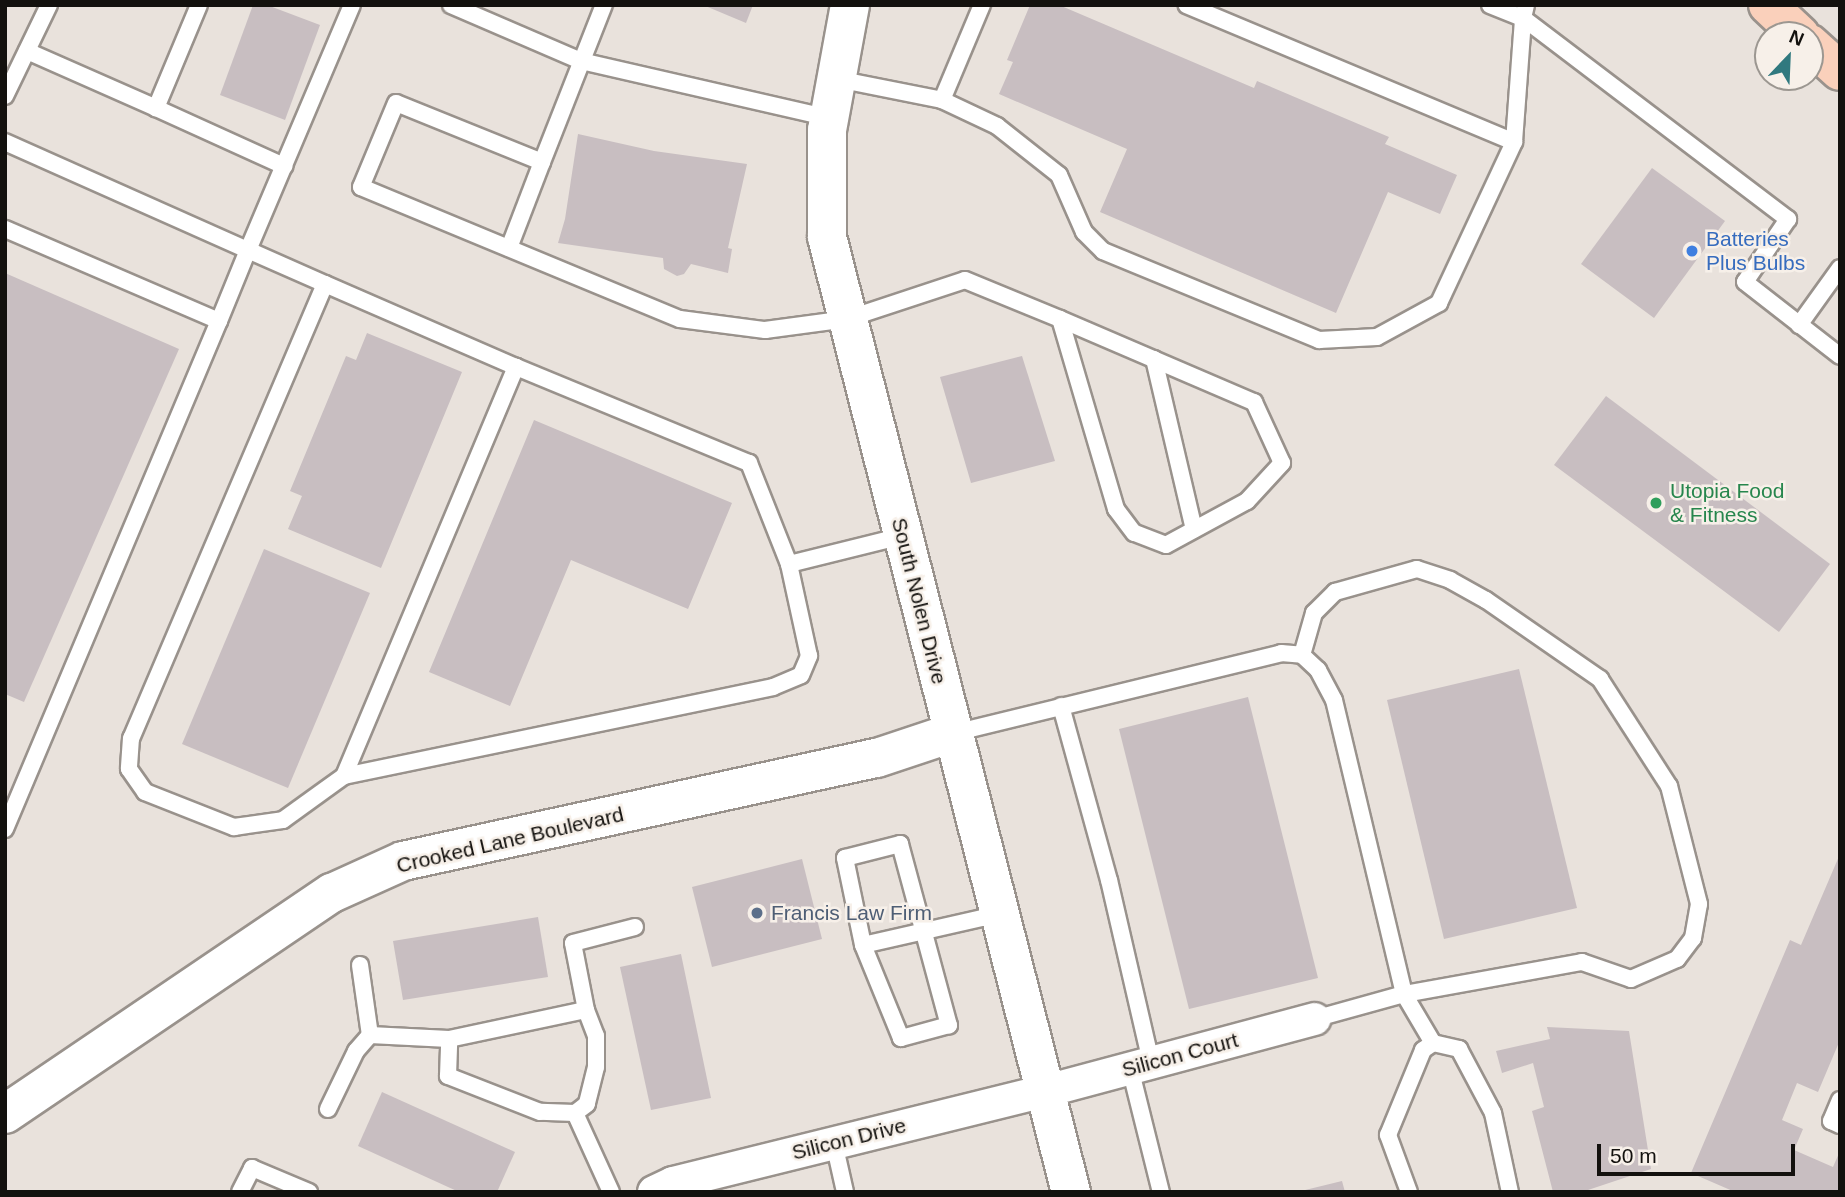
<!DOCTYPE html>
<html>
<head>
<meta charset="utf-8">
<style>
	body { margin:0 }
	#map { position:relative; width:1845px; height:1197px; overflow:hidden; background:#e9e2dc; font-family:Helvetica,sans-serif }
	div>[style] { position:absolute }
	.building>* { inset:0; background:#c8bec1 }
	.roads { filter:drop-shadow(2px 0 #99928c) drop-shadow(-2px 0 #99928c) drop-shadow(0 2px #99928c) drop-shadow(0 -2px #99928c) }
	.service>* { height:16px; margin:-8px; padding:0 8px; transform-origin:8px; border-radius:8px; background:#fff }
	.minor>* { height:32px; margin:-16px; padding:0 16px; transform-origin:16px; border-radius:16px; background:#fff }
	.tertiary>* { height:38px; margin:-19px; padding:0 19px; transform-origin:19px; border-radius:19px; background:#fff }
	.primary>* { height:38px; margin:-19px; padding:0 19px; transform-origin:19px; border-radius:19px; background:#fad0bb }
	.dots>* { width:19px; height:19px; translate:-50% -50%; box-sizing:border-box; border:4px solid #f7f0e9; border-radius:50% }
	span { translate:-50% -50%; white-space:nowrap; text-align:center; line-height:1.15; -webkit-text-stroke:5px #f7f0e9; paint-order:stroke }
	.shop-label { font-size:21px; color:#366cbe }
	.left { translate:0 -50%; text-align:left }
	.leisure-label { font-size:21px; color:#27864d }
	.street-label { font-size:21px; color:#13110e }
	.service-label { font-size:21px; color:#4e5e75 }
	.frame { position:absolute; inset:0; border:7px solid #13110e; pointer-events:none }
	.north { position:absolute; left:1754px; top:21px; width:70px; height:70px; box-sizing:border-box; background:#f7f0e9; border:2px solid #9c9791; border-radius:50%; rotate:23deg; font-size:19px; font-weight:700; line-height:28px; text-align:center; color:#13110e }
	.north::after { content:''; display:block; margin:auto; width:24px; height:32px; background:#30797f; clip-path:polygon(50% 0,100% 100%,50% 72%,0 100%) }
	.scale { position:absolute; left:1597px; top:1144px; width:198px; height:32px; box-sizing:border-box; border:4px solid #13110e; border-top:0; padding-left:9px; font-size:21px; line-height:24px; white-space:nowrap; color:#13110e; -webkit-text-stroke:5px #f7f0e9; paint-order:stroke }
</style>
</head>
<body>
<div id="map">
	<div class="building">
		<i style="clip-path:polygon(253px 5px,267px 5px,320px 25px,285px 120px,220px 95px)"></i>
		<i style="clip-path:polygon(703px 5px,753px 5px,746px 23px)"></i>
		<i style="clip-path:polygon(1030px 5px,1059px 5px,1254px 88px,1257px 81px,1389px 137px,1385px 144px,1457px 175px,1440px 214px,1388px 192px,1336px 313px,1100px 212px,1127px 149px,999px 94px,1013px 62px,1007px 60px)"></i>
		<i style="clip-path:polygon(578px 134px,654px 151px,747px 164px,728px 248px,732px 249px,728px 273px,691px 264px,684px 274px,677px 276px,664px 269px,663px 258px,558px 243px,565px 219px)"></i>
		<i style="clip-path:polygon(1652px 168px,1725px 221px,1654px 318px,1581px 264px)"></i>
		<i style="clip-path:polygon(5px 273px,179px 349px,24px 702px,5px 694px)"></i>
		<i style="clip-path:polygon(367px 333px,462px 372px,381px 568px,288px 529px,302px 496px,290px 491px,346px 356px,356px 360px)"></i>
		<i style="clip-path:polygon(1022px 356px,1055px 461px,971px 483px,940px 377px)"></i>
		<i style="clip-path:polygon(1606px 396px,1830px 564px,1779px 632px,1554px 465px)"></i>
		<i style="clip-path:polygon(534px 420px,732px 503px,688px 609px,571px 560px,510px 706px,429px 672px)"></i>
		<i style="clip-path:polygon(264px 549px,370px 593px,288px 788px,182px 744px)"></i>
		<i style="clip-path:polygon(1519px 669px,1577px 908px,1444px 939px,1387px 700px)"></i>
		<i style="clip-path:polygon(1248px 697px,1318px 978px,1189px 1009px,1119px 729px)"></i>
		<i style="clip-path:polygon(1840px 854px,1840px 1040px,1818px 1092px,1797px 1083px,1782px 1120px,1803px 1129px,1794px 1150px,1833px 1167px,1840px 1151px,1840px 1192px,1735px 1192px,1691px 1173px,1790px 940px,1801px 945px)"></i>
		<i style="clip-path:polygon(802px 859px,822px 939px,712px 967px,692px 887px)"></i>
		<i style="clip-path:polygon(538px 917px,548px 977px,403px 1000px,393px 941px)"></i>
		<i style="clip-path:polygon(681px 954px,711px 1098px,651px 1110px,620px 967px)"></i>
		<i style="clip-path:polygon(1547px 1027px,1629px 1031px,1651px 1169px,1582px 1192px,1553px 1192px,1532px 1111px,1544px 1107px,1533px 1063px,1502px 1073px,1496px 1051px,1550px 1039px)"></i>
		<i style="clip-path:polygon(382px 1092px,515px 1152px,497px 1192px,459px 1192px,358px 1146px)"></i>
		<i style="clip-path:polygon(1342px 1181px,1345px 1192px,1302px 1192px,1301px 1191px)"></i>
	</div>
	<div class="roads">
		<div class="service">
			<i style="left:199px;top:5px;width:112px;rotate:112.7deg"></i>
			<i style="left:156px;top:108px;width:141px;rotate:24.4deg"></i>
			<i style="left:451px;top:5px;width:142px;rotate:23.3deg"></i>
			<i style="left:581px;top:61px;width:254px;rotate:12.9deg"></i>
			<i style="left:1490px;top:5px;width:35px;rotate:22deg"></i>
			<i style="left:1523px;top:18px;width:13px;rotate:-77deg"></i>
			<i style="left:1523px;top:18px;width:333px;rotate:37.2deg"></i>
			<i style="left:1788px;top:219px;width:76px;rotate:124.3deg"></i>
			<i style="left:1745px;top:282px;width:120px;rotate:37.9deg"></i>
			<i style="left:27px;top:51px;width:141px;rotate:23.8deg"></i>
			<i style="left:837px;top:79px;width:107px;rotate:11.3deg"></i>
			<i style="left:942px;top:100px;width:61px;rotate:25.3deg"></i>
			<i style="left:997px;top:126px;width:79px;rotate:38.3deg"></i>
			<i style="left:1059px;top:175px;width:62px;rotate:66.3deg"></i>
			<i style="left:1084px;top:232px;width:27px;rotate:45deg"></i>
			<i style="left:1103px;top:251px;width:234px;rotate:22.4deg"></i>
			<i style="left:1319px;top:340px;width:58px;rotate:-3deg"></i>
			<i style="left:1377px;top:337px;width:71px;rotate:-28.7deg"></i>
			<i style="left:1439px;top:303px;width:178px;rotate:-65deg"></i>
			<i style="left:1514px;top:142px;width:355px;rotate:-157.3deg"></i>
			<i style="left:5px;top:96px;width:101px;rotate:-64.2deg"></i>
			<i style="left:942px;top:100px;width:103px;rotate:-67.2deg"></i>
			<i style="left:5px;top:142px;width:266px;rotate:24deg"></i>
			<i style="left:248px;top:250px;width:77px;rotate:112.2deg"></i>
			<i style="left:219px;top:321px;width:233px;rotate:-156.7deg"></i>
			<i style="left:1514px;top:142px;width:124px;rotate:-85.8deg"></i>
			<i style="left:542px;top:162px;width:169px;rotate:-68.5deg"></i>
			<i style="left:509px;top:248px;width:92px;rotate:-69deg"></i>
			<i style="left:542px;top:162px;width:157px;rotate:-158deg"></i>
			<i style="left:396px;top:103px;width:91px;rotate:112.6deg"></i>
			<i style="left:361px;top:187px;width:345px;rotate:22.5deg"></i>
			<i style="left:680px;top:319px;width:86px;rotate:7.4deg"></i>
			<i style="left:765px;top:330px;width:83px;rotate:-7.6deg"></i>
			<i style="left:847px;top:319px;width:124px;rotate:-18.3deg"></i>
			<i style="left:965px;top:280px;width:103px;rotate:22.3deg"></i>
			<i style="left:1060px;top:319px;width:211px;rotate:23.2deg"></i>
			<i style="left:1254px;top:402px;width:67px;rotate:65.3deg"></i>
			<i style="left:1282px;top:463px;width:52px;rotate:132.6deg"></i>
			<i style="left:1247px;top:501px;width:92px;rotate:151.5deg"></i>
			<i style="left:1166px;top:545px;width:34px;rotate:-159deg"></i>
			<i style="left:1134px;top:533px;width:30px;rotate:-127deg"></i>
			<i style="left:1116px;top:509px;width:198px;rotate:-106.4deg"></i>
			<i style="left:325px;top:284px;width:494px;rotate:113.1deg"></i>
			<i style="left:131px;top:738px;width:31px;rotate:94deg"></i>
			<i style="left:129px;top:769px;width:28px;rotate:55deg"></i>
			<i style="left:145px;top:792px;width:96px;rotate:21.5deg"></i>
			<i style="left:234px;top:827px;width:49px;rotate:-8.1deg"></i>
			<i style="left:283px;top:820px;width:75px;rotate:-35.8deg"></i>
			<i style="left:344px;top:776px;width:438px;rotate:-11.7deg"></i>
			<i style="left:773px;top:687px;width:30px;rotate:-23deg"></i>
			<i style="left:801px;top:675px;width:21px;rotate:-67deg"></i>
			<i style="left:809px;top:656px;width:94px;rotate:-102.3deg"></i>
			<i style="left:789px;top:564px;width:109px;rotate:-111.6deg"></i>
			<i style="left:749px;top:463px;width:252px;rotate:-157.6deg"></i>
			<i style="left:516px;top:367px;width:208px;rotate:-156.5deg"></i>
			<i style="left:325px;top:284px;width:84px;rotate:-156.2deg"></i>
			<i style="left:248px;top:250px;width:266px;rotate:-67deg"></i>
			<i style="left:1799px;top:325px;width:70px;rotate:-54.3deg"></i>
			<i style="left:1154px;top:359px;width:175px;rotate:76.8deg"></i>
			<i style="left:789px;top:564px;width:116px;rotate:-13.9deg"></i>
			<i style="left:1302px;top:655px;width:44px;rotate:-74.1deg"></i>
			<i style="left:1314px;top:613px;width:30px;rotate:-45deg"></i>
			<i style="left:1335px;top:592px;width:85px;rotate:-15.7deg"></i>
			<i style="left:1417px;top:569px;width:35px;rotate:18deg"></i>
			<i style="left:1450px;top:580px;width:41px;rotate:29.1deg"></i>
			<i style="left:1486px;top:600px;width:139px;rotate:34.7deg"></i>
			<i style="left:1600px;top:679px;width:127px;rotate:57.2deg"></i>
			<i style="left:1669px;top:786px;width:122px;rotate:75.7deg"></i>
			<i style="left:1699px;top:904px;width:35px;rotate:100deg"></i>
			<i style="left:1693px;top:938px;width:26px;rotate:127deg"></i>
			<i style="left:1677px;top:959px;width:50px;rotate:156.5deg"></i>
			<i style="left:1631px;top:979px;width:52px;rotate:-160.9deg"></i>
			<i style="left:1582px;top:962px;width:181px;rotate:169.8deg"></i>
			<i style="left:1404px;top:994px;width:57px;rotate:59.4deg"></i>
			<i style="left:1061px;top:706px;width:180px;rotate:74.6deg"></i>
			<i style="left:1109px;top:880px;width:187px;rotate:77deg"></i>
			<i style="left:954px;top:733px;width:337px;rotate:-13.7deg"></i>
			<i style="left:1281px;top:653px;width:21px;rotate:5deg"></i>
			<i style="left:1302px;top:655px;width:22px;rotate:43deg"></i>
			<i style="left:1318px;top:670px;width:34px;rotate:62deg"></i>
			<i style="left:1334px;top:700px;width:302px;rotate:76.6deg"></i>
			<i style="left:1404px;top:994px;width:93px;rotate:164.5deg"></i>
			<i style="left:344px;top:776px;width:444px;rotate:-67.2deg"></i>
			<i style="left:5px;top:829px;width:551px;rotate:-67.16deg"></i>
			<i style="left:900px;top:844px;width:188px;rotate:74.9deg"></i>
			<i style="left:949px;top:1025px;width:50px;rotate:164.8deg"></i>
			<i style="left:901px;top:1038px;width:100px;rotate:-112.2deg"></i>
			<i style="left:863px;top:945px;width:89px;rotate:-101.7deg"></i>
			<i style="left:845px;top:858px;width:57px;rotate:-14.3deg"></i>
			<i style="left:863px;top:945px;width:139px;rotate:-12.8deg"></i>
			<i style="left:360px;top:965px;width:71px;rotate:81.9deg"></i>
			<i style="left:370px;top:1035px;width:79px;rotate:2.9deg"></i>
			<i style="left:586px;top:1010px;width:28px;rotate:69deg"></i>
			<i style="left:596px;top:1036px;width:31px;rotate:90deg"></i>
			<i style="left:596px;top:1067px;width:38px;rotate:104deg"></i>
			<i style="left:587px;top:1104px;width:15px;rotate:143deg"></i>
			<i style="left:575px;top:1113px;width:35px;rotate:-178deg"></i>
			<i style="left:540px;top:1112px;width:99px;rotate:-158.6deg"></i>
			<i style="left:448px;top:1076px;width:37px;rotate:-88deg"></i>
			<i style="left:449px;top:1039px;width:140px;rotate:-12deg"></i>
			<i style="left:586px;top:1010px;width:68px;rotate:-101deg"></i>
			<i style="left:573px;top:943px;width:64px;rotate:-14.5deg"></i>
			<i style="left:1130px;top:1068px;width:128px;rotate:76deg"></i>
			<i style="left:1840px;top:1100px;width:23px;rotate:113deg"></i>
			<i style="left:1831px;top:1121px;width:10px;rotate:24deg"></i>
			<i style="left:328px;top:1109px;width:64px;rotate:-64.2deg"></i>
			<i style="left:356px;top:1051px;width:21px;rotate:-49deg"></i>
			<i style="left:575px;top:1113px;width:87px;rotate:65.5deg"></i>
			<i style="left:834px;top:1143px;width:50px;rotate:77.3deg"></i>
			<i style="left:240px;top:1192px;width:27px;rotate:-63deg"></i>
			<i style="left:252px;top:1168px;width:62px;rotate:22.8deg"></i>
			<i style="left:1409px;top:1192px;width:61px;rotate:-110.2deg"></i>
			<i style="left:1388px;top:1135px;width:92px;rotate:-67.6deg"></i>
			<i style="left:1423px;top:1050px;width:12px;rotate:-35deg"></i>
			<i style="left:1433px;top:1043px;width:27px;rotate:13deg"></i>
			<i style="left:1459px;top:1049px;width:72px;rotate:62deg"></i>
			<i style="left:1493px;top:1113px;width:81px;rotate:77.9deg"></i>
		</div>
		<div class="minor">
			<i style="left:654px;top:1192px;width:21px;rotate:-25deg"></i>
			<i style="left:673px;top:1183px;width:384px;rotate:-13.9deg"></i>
			<i style="left:1046px;top:1091px;width:278px;rotate:-15deg"></i>
		</div>
		<div class="tertiary">
			<i style="left:850px;top:5px;width:127px;rotate:100.4deg"></i>
			<i style="left:827px;top:130px;width:107px;rotate:90deg"></i>
			<i style="left:827px;top:237px;width:986px;rotate:75.67deg"></i>
			<i style="left:5px;top:1114px;width:395px;rotate:-34.1deg"></i>
			<i style="left:332px;top:893px;width:78px;rotate:-24.3deg"></i>
			<i style="left:403px;top:861px;width:485px;rotate:-12.3deg"></i>
			<i style="left:877px;top:758px;width:79px;rotate:-18.4deg"></i>
		</div>
		<div class="primary">
			<i style="left:1768px;top:5px;width:44px;rotate:43.2deg"></i>
			<i style="left:1810px;top:44px;width:40px;rotate:42deg"></i>
		</div>
	</div>
	<div class="dots">
		<i style="left:1692px;top:251px;background:#3f7fe0"></i>
		<i style="left:1656px;top:503px;background:#2e9e5b"></i>
		<i style="left:757px;top:913px;background:#5c6f8a"></i>
	</div>
	<div class="shop-label">
		<span class="left" style="left:1706px;top:251px">Batteries<br>Plus Bulbs</span>
	</div>
	<div class="leisure-label">
		<span class="left" style="left:1670px;top:503px">Utopia Food<br>&amp; Fitness</span>
	</div>
	<div class="street-label">
		<span style="left:919px;top:601px;rotate:76deg">South Nolen Drive</span>
		<span style="left:510px;top:840px;rotate:-13deg">Crooked Lane Boulevard</span>
		<span style="left:1180px;top:1055px;rotate:-15deg">Silicon Court</span>
		<span style="left:849px;top:1139px;rotate:-14deg">Silicon Drive</span>
	</div>
	<div class="service-label">
		<span class="left" style="left:771px;top:913px">Francis Law Firm</span>
	</div>
	<div class="frame"></div>
	<div class="north">N</div>
	<div class="scale">50 m</div>
</div>
</body>
</html>
